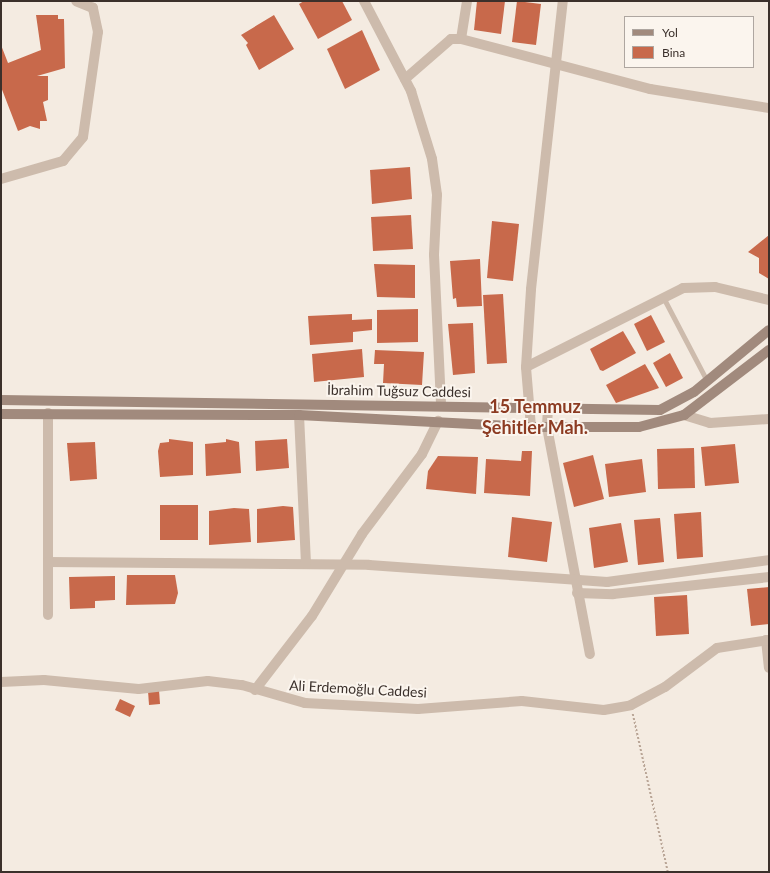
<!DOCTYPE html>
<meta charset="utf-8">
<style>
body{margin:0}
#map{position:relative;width:770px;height:873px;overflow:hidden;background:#f4ebe1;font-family:Lato,sans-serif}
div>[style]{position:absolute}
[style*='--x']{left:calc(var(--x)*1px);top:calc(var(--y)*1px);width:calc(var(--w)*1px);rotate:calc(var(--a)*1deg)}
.building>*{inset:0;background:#c8694b}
.path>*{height:1.5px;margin-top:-0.75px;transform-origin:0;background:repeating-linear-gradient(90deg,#b9a596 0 2px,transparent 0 4px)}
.lane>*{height:5px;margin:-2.5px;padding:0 2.5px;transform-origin:2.5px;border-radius:2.5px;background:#cdbbac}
.street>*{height:10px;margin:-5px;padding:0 5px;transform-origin:5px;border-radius:5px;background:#cdbbac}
.secondary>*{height:10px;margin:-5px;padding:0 5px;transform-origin:5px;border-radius:5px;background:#a18a7d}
span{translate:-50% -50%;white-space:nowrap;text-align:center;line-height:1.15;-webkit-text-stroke:4px #fbf5ee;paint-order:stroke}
.street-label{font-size:14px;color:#3b302b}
.district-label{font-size:18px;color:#8c3b22;font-weight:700}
.frame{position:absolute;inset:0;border:2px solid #3b302b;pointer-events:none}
.legend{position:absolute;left:624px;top:16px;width:130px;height:52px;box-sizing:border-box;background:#fbf5ee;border:1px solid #aea6a0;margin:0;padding:5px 7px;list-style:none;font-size:12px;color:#3b302b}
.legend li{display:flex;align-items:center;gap:8px;height:20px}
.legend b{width:20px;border:1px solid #aea6a0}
</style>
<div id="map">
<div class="building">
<i style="clip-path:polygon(304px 1px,342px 1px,352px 20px,318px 39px,299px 4px)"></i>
<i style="clip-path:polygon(477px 1px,505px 1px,501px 34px,474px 30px)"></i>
<i style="clip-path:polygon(517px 1px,541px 4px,536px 45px,512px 42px)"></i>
<i style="clip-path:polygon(36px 15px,58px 15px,58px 19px,64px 19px,65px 68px,37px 76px,48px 76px,48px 100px,43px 102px,47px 121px,40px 121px,40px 129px,30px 126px,18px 131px,1px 87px,1px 45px,8px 63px,41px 50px)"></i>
<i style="clip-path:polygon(274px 15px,294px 49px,259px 70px,246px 45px,248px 43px,241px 35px)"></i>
<i style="clip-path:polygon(362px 30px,380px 70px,345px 89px,327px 49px)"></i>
<i style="clip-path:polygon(410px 167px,412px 199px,372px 204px,370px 170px)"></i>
<i style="clip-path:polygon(411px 215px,413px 249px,373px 251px,371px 217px)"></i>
<i style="clip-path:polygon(492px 221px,519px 224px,513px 281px,487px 278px)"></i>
<i style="clip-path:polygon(769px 235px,769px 279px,759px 273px,759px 258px,748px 252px)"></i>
<i style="clip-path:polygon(480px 259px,482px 306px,457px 307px,456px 298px,453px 299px,450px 261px)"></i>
<i style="clip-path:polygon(374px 264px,415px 265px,415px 298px,377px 297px)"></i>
<i style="clip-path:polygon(503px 294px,507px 363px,487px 364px,483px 295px)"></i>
<i style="clip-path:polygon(418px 309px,418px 342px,377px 343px,377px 310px)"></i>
<i style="clip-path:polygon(352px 314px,352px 320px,372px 319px,372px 330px,353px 332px,353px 342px,310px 345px,308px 316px)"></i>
<i style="clip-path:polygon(651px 315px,665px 342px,647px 351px,634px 324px)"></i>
<i style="clip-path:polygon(473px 323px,475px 373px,453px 375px,448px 324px)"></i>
<i style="clip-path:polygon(623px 331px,636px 353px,603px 371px,600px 370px,590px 349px)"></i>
<i style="clip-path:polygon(362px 349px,364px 377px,314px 382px,312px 354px)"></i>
<i style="clip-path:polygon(375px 350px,424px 352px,422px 385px,383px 383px,384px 364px,374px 364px)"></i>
<i style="clip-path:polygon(670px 353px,683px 378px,666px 387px,653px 363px)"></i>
<i style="clip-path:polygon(645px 364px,659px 388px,616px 403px,606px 385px)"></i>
<i style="clip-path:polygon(169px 439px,193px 442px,193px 475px,160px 477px,158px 451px,160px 443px,169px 442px)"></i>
<i style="clip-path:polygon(226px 439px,239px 442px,241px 473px,206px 476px,205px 444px,226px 442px)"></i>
<i style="clip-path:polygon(287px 439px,289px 468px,256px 471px,255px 441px)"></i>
<i style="clip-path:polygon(95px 442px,97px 479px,70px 481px,67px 443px)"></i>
<i style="clip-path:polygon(735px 444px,739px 483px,705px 486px,701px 447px)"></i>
<i style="clip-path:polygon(694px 448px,695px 488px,658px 489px,657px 449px)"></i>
<i style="clip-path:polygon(522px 451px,532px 451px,530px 496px,484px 493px,486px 459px,521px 461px)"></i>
<i style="clip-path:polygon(593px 455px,604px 499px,574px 507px,563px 463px)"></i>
<i style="clip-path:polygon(438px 456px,478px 457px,476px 494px,426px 489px,428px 471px)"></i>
<i style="clip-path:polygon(642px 459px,646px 492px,609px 497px,605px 464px)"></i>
<i style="clip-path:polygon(160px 505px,198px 505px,198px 540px,160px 540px)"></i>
<i style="clip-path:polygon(283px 506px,293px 507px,295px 540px,257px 543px,257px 509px)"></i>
<i style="clip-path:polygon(234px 508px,249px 509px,251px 542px,209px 545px,209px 511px)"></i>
<i style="clip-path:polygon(701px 512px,703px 557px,677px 559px,674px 514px)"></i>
<i style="clip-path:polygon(512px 517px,552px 522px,547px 562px,508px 557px)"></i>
<i style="clip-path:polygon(660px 518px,664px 562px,638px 565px,634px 520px)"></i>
<i style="clip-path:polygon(621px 523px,628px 562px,594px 568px,589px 528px)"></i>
<i style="clip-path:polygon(127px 575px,175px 575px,178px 593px,175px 604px,126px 605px)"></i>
<i style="clip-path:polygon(115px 576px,115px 600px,95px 601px,95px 608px,70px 609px,69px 577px)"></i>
<i style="clip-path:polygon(769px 587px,769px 624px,751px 626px,747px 589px)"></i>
<i style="clip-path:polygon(687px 595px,689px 634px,656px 636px,654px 597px)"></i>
<i style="clip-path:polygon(159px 690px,160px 704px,149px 705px,148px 691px)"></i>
<i style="clip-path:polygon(120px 699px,135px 706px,130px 717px,115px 710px)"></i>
</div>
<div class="path">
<i style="--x:633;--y:714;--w:162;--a:77.5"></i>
</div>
<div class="lane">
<i style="--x:664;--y:299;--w:93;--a:62.3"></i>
</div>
<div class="street">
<i style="--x:364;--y:1;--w:102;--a:62.4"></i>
<i style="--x:411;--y:91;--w:71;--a:72.8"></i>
<i style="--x:432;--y:159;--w:36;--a:82"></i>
<i style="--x:437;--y:195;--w:60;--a:92.9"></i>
<i style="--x:434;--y:255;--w:151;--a:87.3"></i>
<i style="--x:461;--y:39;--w:38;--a:-81"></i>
<i style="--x:405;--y:79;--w:61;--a:-41"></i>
<i style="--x:451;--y:39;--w:10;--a:0"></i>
<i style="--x:461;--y:39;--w:196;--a:14.8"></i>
<i style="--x:650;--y:89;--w:121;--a:9.1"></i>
<i style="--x:1;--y:179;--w:65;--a:-16.2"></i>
<i style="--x:63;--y:161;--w:31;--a:-50"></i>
<i style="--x:83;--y:137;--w:106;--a:-81.9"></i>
<i style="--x:98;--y:32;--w:25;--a:-102"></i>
<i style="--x:93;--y:8;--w:18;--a:-158"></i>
<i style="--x:526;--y:367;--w:176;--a:-26.7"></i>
<i style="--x:683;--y:288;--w:32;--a:-2"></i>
<i style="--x:715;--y:287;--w:56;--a:13.5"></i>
<i style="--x:548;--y:407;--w:20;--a:93"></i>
<i style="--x:547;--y:427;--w:231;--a:79.3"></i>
<i style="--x:48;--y:413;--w:149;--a:90"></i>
<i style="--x:48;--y:562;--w:321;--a:0.5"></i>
<i style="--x:369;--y:565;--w:239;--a:4.1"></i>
<i style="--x:607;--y:582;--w:163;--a:-7.7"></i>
<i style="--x:299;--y:415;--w:149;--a:87.3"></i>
<i style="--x:684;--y:415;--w:27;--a:17"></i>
<i style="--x:710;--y:423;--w:59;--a:-3.9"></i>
<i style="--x:531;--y:427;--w:60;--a:-94.8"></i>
<i style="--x:526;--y:367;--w:78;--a:-86.3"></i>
<i style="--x:531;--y:289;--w:290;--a:-83.7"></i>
<i style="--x:48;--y:562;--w:53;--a:90"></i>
<i style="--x:577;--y:593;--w:36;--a:2"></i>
<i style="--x:613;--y:594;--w:157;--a:-6.2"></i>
<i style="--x:766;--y:640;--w:28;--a:84"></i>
<i style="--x:1;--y:682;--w:43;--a:-2.7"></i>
<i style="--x:44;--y:680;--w:95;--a:5.4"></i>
<i style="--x:139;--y:689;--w:69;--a:-6.6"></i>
<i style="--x:208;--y:681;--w:34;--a:7"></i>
<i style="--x:242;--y:685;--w:66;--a:15.9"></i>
<i style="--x:305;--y:703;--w:113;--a:3"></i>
<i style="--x:418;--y:709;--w:104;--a:-4.4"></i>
<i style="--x:522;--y:701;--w:82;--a:6.3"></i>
<i style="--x:604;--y:710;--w:27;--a:-10"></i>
<i style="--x:631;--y:705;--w:38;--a:-28"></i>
<i style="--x:665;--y:687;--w:65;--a:-36.9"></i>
<i style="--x:717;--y:648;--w:53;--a:-8.7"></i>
<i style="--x:255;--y:690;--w:93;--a:-52.4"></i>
<i style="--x:312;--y:616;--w:96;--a:-58.6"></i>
<i style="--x:362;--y:534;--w:100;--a:-53.1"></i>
<i style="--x:422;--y:454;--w:37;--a:-64"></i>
</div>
<div class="secondary">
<i style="--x:1;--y:400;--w:659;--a:0.87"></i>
<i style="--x:660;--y:410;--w:38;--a:-28"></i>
<i style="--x:694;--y:392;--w:97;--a:-39.6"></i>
<i style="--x:1;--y:414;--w:298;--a:0.2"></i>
<i style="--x:299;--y:415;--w:232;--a:3"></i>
<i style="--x:531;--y:427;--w:108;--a:0"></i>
<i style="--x:639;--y:427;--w:47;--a:-14.9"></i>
<i style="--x:684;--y:415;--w:107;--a:-37.4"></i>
</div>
<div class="street-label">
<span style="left:399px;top:391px;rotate:1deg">İbrahim Tuğsuz Caddesi</span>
<span style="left:358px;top:689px;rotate:3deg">Ali Erdemoğlu Caddesi</span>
</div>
<div class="district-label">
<span style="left:535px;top:417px">15 Temmuz<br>Şehitler Mah.</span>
</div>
<div class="frame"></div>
<ul class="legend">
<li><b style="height:5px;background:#a18a7d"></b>Yol</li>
<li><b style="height:11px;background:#c8694b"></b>Bina</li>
</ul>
</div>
